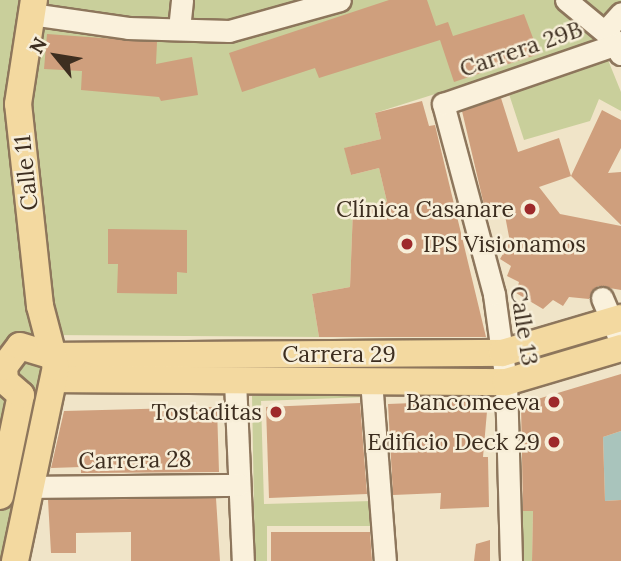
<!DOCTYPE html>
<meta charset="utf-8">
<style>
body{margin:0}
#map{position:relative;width:621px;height:561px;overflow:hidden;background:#f0e4c8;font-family:Lora,serif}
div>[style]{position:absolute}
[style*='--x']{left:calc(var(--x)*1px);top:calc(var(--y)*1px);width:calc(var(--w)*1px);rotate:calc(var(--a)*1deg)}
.green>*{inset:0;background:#c9cf9b}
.water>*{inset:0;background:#a9c4bc}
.building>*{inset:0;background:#cf9f7d}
.roads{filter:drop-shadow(2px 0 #8d765c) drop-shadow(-2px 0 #8d765c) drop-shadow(0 2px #8d765c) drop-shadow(0 -2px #8d765c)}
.minor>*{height:21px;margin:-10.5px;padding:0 10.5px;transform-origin:10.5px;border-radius:10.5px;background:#faf1dc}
.major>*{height:26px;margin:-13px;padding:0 13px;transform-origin:13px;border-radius:13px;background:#f3d9a0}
.dots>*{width:19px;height:19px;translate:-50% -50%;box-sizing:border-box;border:4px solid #f7eed8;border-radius:50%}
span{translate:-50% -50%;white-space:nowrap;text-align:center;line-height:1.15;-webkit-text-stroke:5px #f7eed8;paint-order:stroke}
.street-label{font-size:23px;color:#3d2e20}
.poi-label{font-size:23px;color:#3d2e20}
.right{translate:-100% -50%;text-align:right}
.left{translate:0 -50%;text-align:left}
.north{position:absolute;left:21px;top:21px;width:70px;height:70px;-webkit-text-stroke:5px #f7eed8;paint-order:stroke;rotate:300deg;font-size:19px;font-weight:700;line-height:28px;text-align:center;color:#3d2e20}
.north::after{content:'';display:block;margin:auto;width:24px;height:32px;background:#3d2e20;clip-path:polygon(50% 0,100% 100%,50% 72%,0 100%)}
</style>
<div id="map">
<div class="green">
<i style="clip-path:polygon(0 0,621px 0,621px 42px,612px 38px,375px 113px,381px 139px,345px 148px,351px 175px,379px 168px,387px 202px,353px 209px,350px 287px,312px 294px,319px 337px,50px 335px,6px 561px,0 561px)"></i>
<i style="clip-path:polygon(606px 55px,621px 92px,621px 111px,599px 99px,590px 121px,524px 140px,507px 88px)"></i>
<i style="clip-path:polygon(365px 390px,366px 397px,261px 401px,264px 504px,372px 501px,376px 526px,267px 526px,267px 561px,255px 561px,252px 396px)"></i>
<i style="clip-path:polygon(521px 511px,533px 511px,532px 561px,521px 561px)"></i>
</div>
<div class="water">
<i style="clip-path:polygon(621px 431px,621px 500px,605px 501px,603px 437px)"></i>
</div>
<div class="building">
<i style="clip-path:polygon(389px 0,427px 0,436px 26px,448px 22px,453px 36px,524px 14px,539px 54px,454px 82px,440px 40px,319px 78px,315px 68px,242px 92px,229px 53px)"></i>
<i style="clip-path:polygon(47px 34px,157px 42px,156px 64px,192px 57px,198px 95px,161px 101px,159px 97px,81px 90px,82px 71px,44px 69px)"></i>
<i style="clip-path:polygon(501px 98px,518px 152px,559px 138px,571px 176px,539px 187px,560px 214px,621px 226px,621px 290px,598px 286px,589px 299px,569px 297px,563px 306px,553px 300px,543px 309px,516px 293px,519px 282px,507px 276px,511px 266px,500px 259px,510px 242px,503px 205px,484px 205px,462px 111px)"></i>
<i style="clip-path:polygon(422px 101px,429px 126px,435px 125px,486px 337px,319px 337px,312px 294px,350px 287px,353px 209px,387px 202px,379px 168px,351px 175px,344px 148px,381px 139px,375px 113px)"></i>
<i style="clip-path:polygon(602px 110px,621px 120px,621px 148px,608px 173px,621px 172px,621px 225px,571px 176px)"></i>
<i style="clip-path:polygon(108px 229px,187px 230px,187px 273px,177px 272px,177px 294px,117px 293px,118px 264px,108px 264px)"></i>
<i style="clip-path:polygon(621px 374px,621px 431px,603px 437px,605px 501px,621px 500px,621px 561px,532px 561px,533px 511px,523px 511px,521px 404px)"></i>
<i style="clip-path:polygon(488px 400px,483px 457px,488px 457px,489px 507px,440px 509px,441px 493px,393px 495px,388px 404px)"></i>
<i style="clip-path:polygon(360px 403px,367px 494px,269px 498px,266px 407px)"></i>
<i style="clip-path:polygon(217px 407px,219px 472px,81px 473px,81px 467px,51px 468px,64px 411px)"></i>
<i style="clip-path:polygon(216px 498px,220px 561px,131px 561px,131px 532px,76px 533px,76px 553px,51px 553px,48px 500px)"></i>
<i style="clip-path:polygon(271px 532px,370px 532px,372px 561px,271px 561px)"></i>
<i style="clip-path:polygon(490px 540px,490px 561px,474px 561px,476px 544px)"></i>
</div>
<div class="roads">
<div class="minor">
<i style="--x:566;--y:0;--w:60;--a:39.6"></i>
<i style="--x:612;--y:38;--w:18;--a:63"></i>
<i style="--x:31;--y:14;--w:98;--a:8.2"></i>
<i style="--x:128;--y:28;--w:101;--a:1.7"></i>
<i style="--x:229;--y:31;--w:115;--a:-15.6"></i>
<i style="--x:179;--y:29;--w:29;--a:-84"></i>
<i style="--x:605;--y:31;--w:24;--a:-48"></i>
<i style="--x:602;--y:298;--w:39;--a:67"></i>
<i style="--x:371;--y:380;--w:182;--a:85.6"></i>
<i style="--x:235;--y:381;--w:180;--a:87.5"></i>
<i style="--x:32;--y:487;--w:207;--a:-0.6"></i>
<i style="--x:511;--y:561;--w:179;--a:-91.6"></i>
<i style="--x:506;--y:382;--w:89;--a:-97.8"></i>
<i style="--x:494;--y:294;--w:197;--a:-105"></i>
<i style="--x:443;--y:104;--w:184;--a:-19"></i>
</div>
<div class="major">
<i style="--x:53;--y:356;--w:449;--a:-0.4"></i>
<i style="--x:502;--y:353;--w:124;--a:-16.4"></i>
<i style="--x:55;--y:379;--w:451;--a:0.4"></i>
<i style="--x:506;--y:382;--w:120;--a:-16.5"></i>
<i style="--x:0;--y:496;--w:103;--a:-78.3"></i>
<i style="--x:21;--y:395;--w:21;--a:-139"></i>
<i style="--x:5;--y:381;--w:14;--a:-94"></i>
<i style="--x:4;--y:367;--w:26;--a:-53"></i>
<i style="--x:20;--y:346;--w:34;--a:17"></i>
<i style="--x:15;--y:561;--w:198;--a:-78.1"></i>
<i style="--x:56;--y:367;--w:63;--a:-104.7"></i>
<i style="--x:40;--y:306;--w:203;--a:-96.2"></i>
<i style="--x:18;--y:104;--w:105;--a:-81.3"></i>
</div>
</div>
<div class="dots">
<i style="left:530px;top:209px;background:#9e2a2b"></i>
<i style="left:407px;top:244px;background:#9e2a2b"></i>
<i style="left:554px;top:402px;background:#9e2a2b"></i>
<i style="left:276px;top:412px;background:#9e2a2b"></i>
<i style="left:554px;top:442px;background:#9e2a2b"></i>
</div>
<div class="street-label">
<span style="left:521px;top:49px;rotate:-19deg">Carrera 29B</span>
<span style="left:26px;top:173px;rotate:-96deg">Calle 11</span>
<span style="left:524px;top:326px;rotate:81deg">Calle 13</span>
<span style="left:339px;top:354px">Carrera 29</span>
<span style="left:135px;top:460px;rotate:-1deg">Carrera 28</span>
</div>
<div class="poi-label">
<span class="right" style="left:514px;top:209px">Clínica Casanare</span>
<span class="left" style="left:423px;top:244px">IPS Visionamos</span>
<span class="right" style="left:540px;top:402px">Bancomeeva</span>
<span class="right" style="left:262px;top:412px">Tostaditas</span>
<span class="right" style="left:540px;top:442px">Edificio Deck 29</span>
</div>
<div class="north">N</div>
</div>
